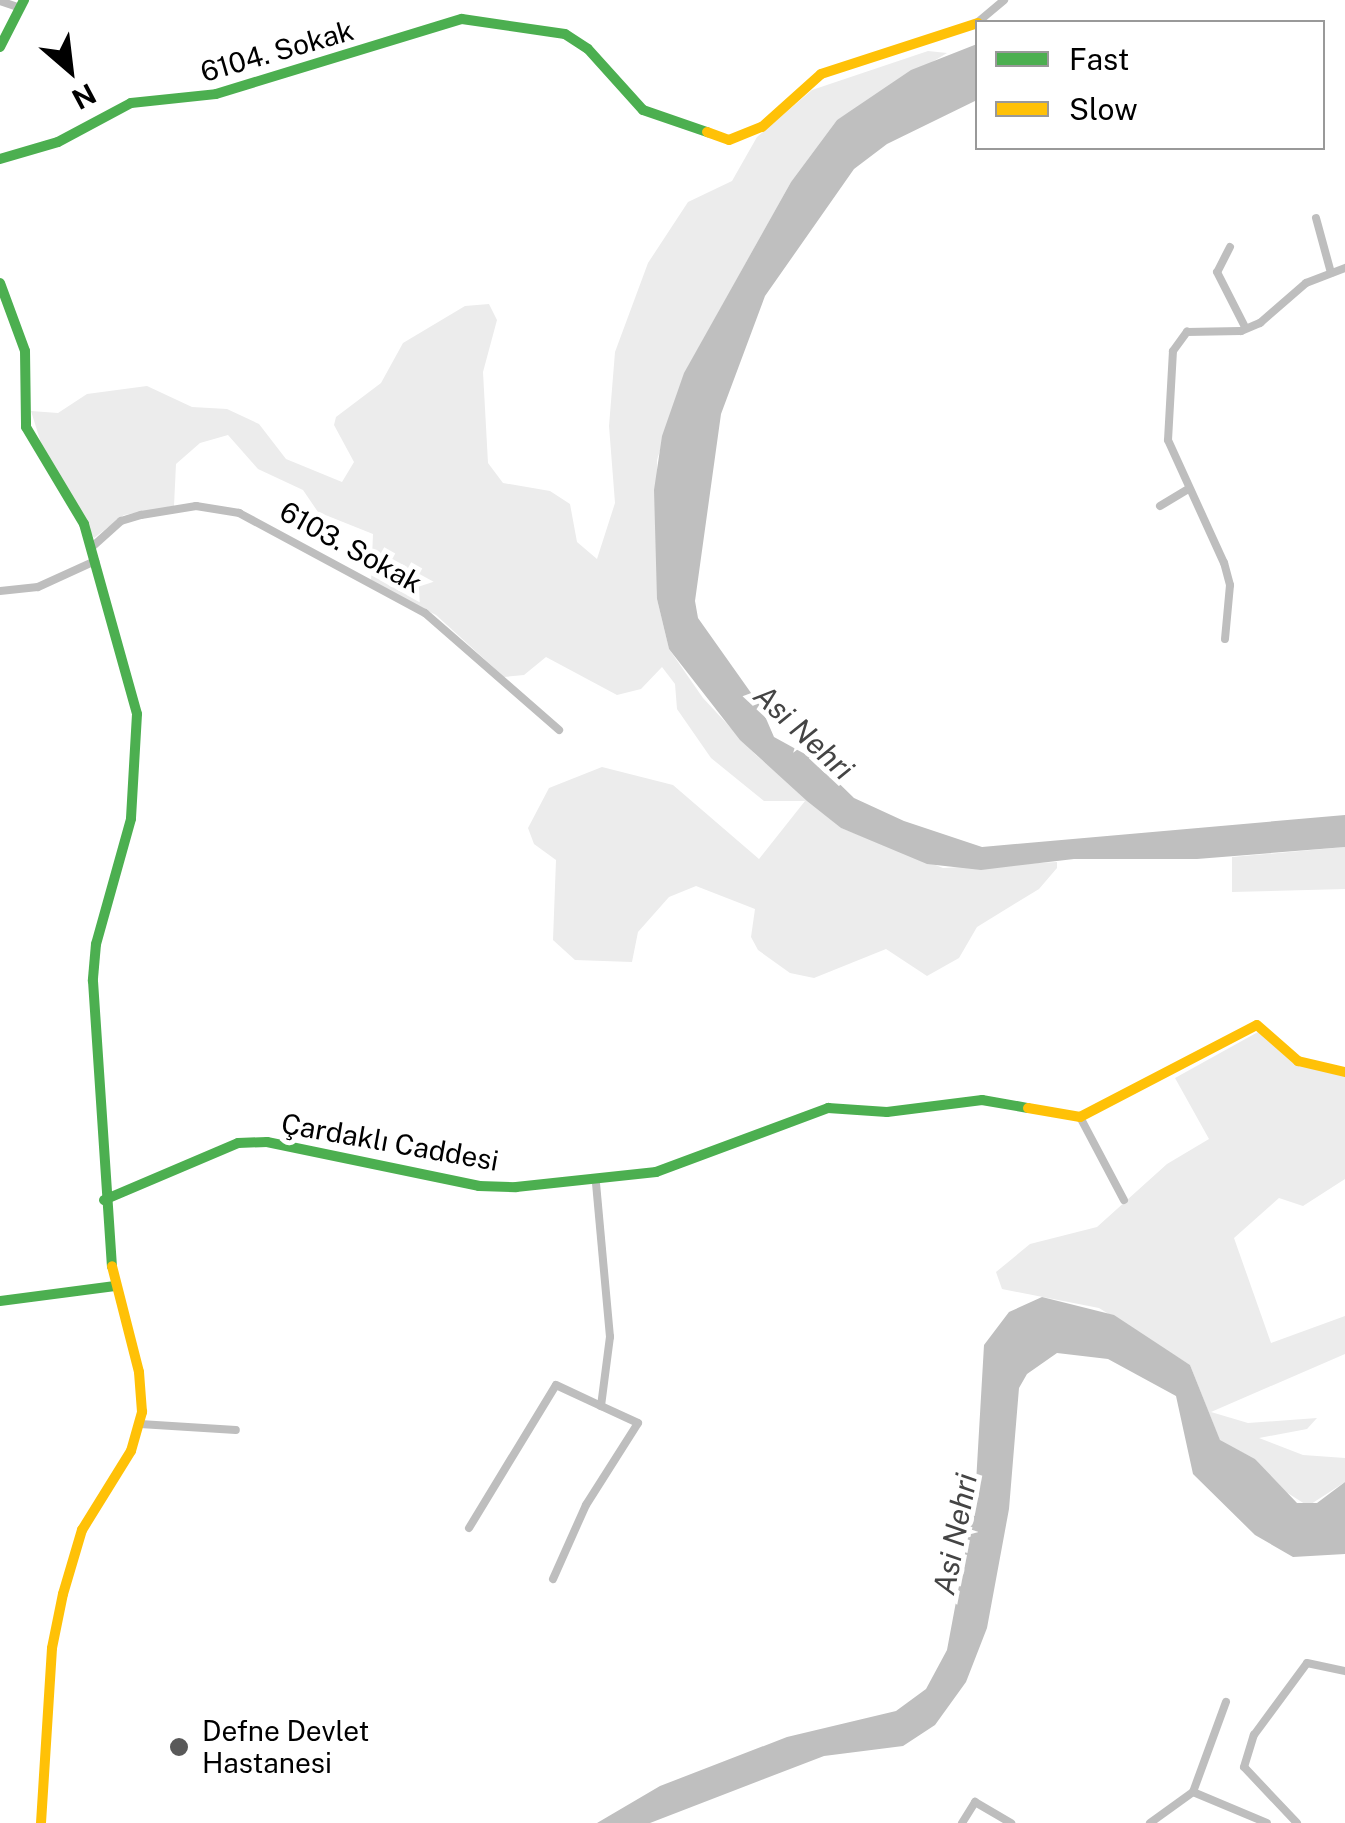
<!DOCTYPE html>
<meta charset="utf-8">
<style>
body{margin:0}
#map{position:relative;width:1345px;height:1823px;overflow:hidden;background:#fff;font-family:"Public Sans",sans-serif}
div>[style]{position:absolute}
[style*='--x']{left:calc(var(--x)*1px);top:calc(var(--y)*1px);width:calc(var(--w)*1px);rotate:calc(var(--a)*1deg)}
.green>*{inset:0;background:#ececec}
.water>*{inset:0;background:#bfbfbf}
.street>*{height:8px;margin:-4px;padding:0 4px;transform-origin:4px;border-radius:4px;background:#bebebe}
.fast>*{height:10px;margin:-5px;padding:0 5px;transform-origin:5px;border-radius:5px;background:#4caf50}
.slow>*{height:10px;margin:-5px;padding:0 5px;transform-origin:5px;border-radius:5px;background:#ffc107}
.dots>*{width:28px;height:28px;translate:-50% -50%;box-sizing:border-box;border:5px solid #fff;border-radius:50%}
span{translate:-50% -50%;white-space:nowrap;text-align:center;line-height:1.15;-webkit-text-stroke:10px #fff;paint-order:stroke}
.street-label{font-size:28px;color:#000}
.poi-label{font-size:28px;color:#000}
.left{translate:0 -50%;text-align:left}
.water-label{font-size:30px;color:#444;font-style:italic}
.legend{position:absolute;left:975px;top:20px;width:350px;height:130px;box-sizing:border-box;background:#fff;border:2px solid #999;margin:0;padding:12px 18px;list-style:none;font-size:30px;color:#000}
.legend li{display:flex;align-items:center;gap:20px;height:50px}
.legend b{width:50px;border:2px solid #999}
.north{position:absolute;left:20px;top:20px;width:100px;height:100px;-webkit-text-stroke:8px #fff;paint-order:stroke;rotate:152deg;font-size:28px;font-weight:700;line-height:40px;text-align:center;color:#000}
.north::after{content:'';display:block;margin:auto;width:35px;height:45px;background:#000;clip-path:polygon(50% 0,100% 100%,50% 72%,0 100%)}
</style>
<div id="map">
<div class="green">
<i style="clip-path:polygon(928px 51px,947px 53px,837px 120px,791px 182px,684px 374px,657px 460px,657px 599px,669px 649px,703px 698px,756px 755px,841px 828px,943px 868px,1057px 862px,1057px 868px,1039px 889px,977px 927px,959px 958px,927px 976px,886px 949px,814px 978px,790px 973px,758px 950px,751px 937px,755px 909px,696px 886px,669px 897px,638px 932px,632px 962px,575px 960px,553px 940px,556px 860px,534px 844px,528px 828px,549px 788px,602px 767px,673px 785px,759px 859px,805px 801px,764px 801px,711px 758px,677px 709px,675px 684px,662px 667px,641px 689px,617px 695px,546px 657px,524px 675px,504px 677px,436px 615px,371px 582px,373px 534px,318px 512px,303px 490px,258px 469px,228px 435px,200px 443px,176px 464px,174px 506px,124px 515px,94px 538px,45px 456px,31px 411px,58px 413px,87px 394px,147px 386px,192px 407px,227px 409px,259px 424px,286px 459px,342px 482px,354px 462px,334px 425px,336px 417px,381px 383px,403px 343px,465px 306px,489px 304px,497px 320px,483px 372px,488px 463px,503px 483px,550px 491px,570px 504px,577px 542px,597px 559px,615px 503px,609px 426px,615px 352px,648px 263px,688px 202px,732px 181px,757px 137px,812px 90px)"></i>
<i style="clip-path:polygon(1345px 847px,1345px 889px,1232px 892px,1232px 857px)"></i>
<i style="clip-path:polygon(1258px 1032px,1294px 1064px,1345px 1074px,1345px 1179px,1303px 1206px,1279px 1198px,1234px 1238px,1271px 1343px,1345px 1316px,1345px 1354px,1211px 1412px,1248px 1423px,1317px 1418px,1307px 1429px,1259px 1438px,1303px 1455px,1345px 1458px,1345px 1482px,1308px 1506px,1272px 1483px,1255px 1459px,1220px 1441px,1190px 1365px,1099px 1308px,1002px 1289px,996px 1272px,1030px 1244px,1097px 1227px,1167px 1164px,1209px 1139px,1175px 1078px)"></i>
</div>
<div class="water">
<i style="clip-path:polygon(977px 44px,977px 100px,887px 144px,854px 169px,765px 296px,721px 414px,695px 601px,698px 618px,761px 707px,774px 737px,814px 759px,854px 798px,904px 821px,982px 847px,1345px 815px,1345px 847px,1197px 859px,1074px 859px,981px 870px,927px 864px,841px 828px,807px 801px,740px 740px,669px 649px,657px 599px,654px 490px,662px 436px,684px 373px,791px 182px,837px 120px,911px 70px)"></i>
<i style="clip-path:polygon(1042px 1297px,1114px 1315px,1190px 1365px,1220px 1440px,1255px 1459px,1297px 1503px,1317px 1503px,1345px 1482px,1345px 1554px,1293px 1557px,1255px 1535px,1193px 1474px,1176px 1396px,1108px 1359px,1057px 1353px,1027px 1374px,1019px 1388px,1009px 1509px,987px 1628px,966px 1682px,935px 1725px,903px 1746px,824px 1756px,650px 1823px,597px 1823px,660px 1786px,787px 1737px,896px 1711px,926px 1689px,947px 1650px,975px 1500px,984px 1345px,1009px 1312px)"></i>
</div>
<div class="street">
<i style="--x:0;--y:1;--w:21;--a:19"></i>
<i style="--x:978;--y:22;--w:34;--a:-40"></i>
<i style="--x:1316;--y:218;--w:57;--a:74.7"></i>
<i style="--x:1230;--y:247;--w:28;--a:117"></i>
<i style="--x:1217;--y:272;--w:62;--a:63"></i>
<i style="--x:1160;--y:506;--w:31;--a:-31"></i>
<i style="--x:92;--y:547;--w:39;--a:-42"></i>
<i style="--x:121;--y:521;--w:21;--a:-17"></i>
<i style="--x:141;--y:515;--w:56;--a:-9.3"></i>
<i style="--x:196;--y:506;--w:44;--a:9.2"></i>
<i style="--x:239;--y:513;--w:211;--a:28.3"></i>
<i style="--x:425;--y:613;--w:178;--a:41.1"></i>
<i style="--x:0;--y:591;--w:38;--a:-6"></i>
<i style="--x:38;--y:587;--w:63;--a:-24.5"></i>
<i style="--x:1225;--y:639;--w:54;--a:-84.7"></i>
<i style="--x:1230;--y:585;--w:23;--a:-105"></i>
<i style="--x:1224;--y:563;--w:135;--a:-114.5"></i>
<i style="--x:1168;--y:440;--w:89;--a:-86.8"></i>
<i style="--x:1173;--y:351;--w:24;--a:-54"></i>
<i style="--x:1187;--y:332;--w:54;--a:-1.1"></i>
<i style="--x:1241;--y:331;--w:21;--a:-23"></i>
<i style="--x:1260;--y:323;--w:61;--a:-41"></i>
<i style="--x:1306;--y:283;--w:42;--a:-21"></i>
<i style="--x:1080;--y:1117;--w:94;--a:62.1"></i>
<i style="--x:140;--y:1424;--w:96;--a:3.6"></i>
<i style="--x:469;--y:1528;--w:167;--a:-58.7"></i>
<i style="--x:556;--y:1385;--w:50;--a:25"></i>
<i style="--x:553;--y:1579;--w:81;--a:-66"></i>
<i style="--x:586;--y:1505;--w:97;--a:-57.6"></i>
<i style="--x:638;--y:1423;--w:41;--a:-155.3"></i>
<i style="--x:601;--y:1406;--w:70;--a:-82.6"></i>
<i style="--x:610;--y:1337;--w:155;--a:-95.2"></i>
<i style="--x:1193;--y:1792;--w:96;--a:-69.9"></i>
<i style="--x:962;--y:1823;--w:25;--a:-58"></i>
<i style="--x:975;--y:1802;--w:42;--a:30.3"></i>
<i style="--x:1150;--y:1823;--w:53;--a:-35.8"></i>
<i style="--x:1193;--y:1792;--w:80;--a:22.7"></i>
<i style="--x:1297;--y:1823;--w:77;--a:-133.4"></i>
<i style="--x:1244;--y:1767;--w:34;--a:-73"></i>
<i style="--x:1254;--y:1735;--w:89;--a:-53.6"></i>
<i style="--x:1307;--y:1663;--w:39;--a:12"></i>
</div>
<div class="fast">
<i style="--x:0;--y:47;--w:53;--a:-62.9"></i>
<i style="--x:0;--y:159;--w:60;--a:-16.3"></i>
<i style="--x:58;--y:142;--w:83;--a:-28.1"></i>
<i style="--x:131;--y:103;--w:85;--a:-6"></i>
<i style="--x:216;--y:94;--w:257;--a:-17"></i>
<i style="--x:462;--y:19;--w:104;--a:8.3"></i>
<i style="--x:565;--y:34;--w:27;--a:33"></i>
<i style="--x:588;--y:49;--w:82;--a:48"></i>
<i style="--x:643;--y:110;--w:68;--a:19"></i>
<i style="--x:0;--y:283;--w:72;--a:69.8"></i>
<i style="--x:25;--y:351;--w:76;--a:89.2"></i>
<i style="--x:26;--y:427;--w:113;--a:59.1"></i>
<i style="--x:84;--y:524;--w:197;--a:74.4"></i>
<i style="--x:137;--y:714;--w:105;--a:93.3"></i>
<i style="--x:131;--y:819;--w:130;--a:105.6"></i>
<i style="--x:96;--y:944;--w:37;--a:95"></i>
<i style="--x:93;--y:981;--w:286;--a:86.2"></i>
<i style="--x:104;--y:1200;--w:146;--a:-23"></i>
<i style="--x:238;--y:1143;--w:29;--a:-2"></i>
<i style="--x:267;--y:1142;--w:217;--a:11.7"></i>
<i style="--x:479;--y:1186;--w:37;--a:2"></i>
<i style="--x:516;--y:1187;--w:141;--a:-6.1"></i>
<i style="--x:656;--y:1172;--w:184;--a:-20.4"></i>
<i style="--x:828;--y:1108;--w:59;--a:3.9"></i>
<i style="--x:887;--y:1112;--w:96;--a:-7.2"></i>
<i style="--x:982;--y:1100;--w:47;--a:9.9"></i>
<i style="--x:0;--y:1301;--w:116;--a:-7.4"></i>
</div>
<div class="slow">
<i style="--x:707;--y:132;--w:23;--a:20"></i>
<i style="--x:729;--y:140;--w:35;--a:-22"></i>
<i style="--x:762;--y:127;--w:79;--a:-41.9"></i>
<i style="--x:821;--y:74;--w:165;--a:-18"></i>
<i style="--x:1028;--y:1108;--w:53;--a:9.8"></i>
<i style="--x:1080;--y:1117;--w:199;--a:-27.5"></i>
<i style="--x:1257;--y:1025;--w:55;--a:41.3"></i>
<i style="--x:1298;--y:1061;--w:48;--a:13.2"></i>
<i style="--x:41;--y:1823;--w:175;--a:-86.4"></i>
<i style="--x:52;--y:1648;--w:55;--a:-78.5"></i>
<i style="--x:63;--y:1594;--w:67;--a:-73.5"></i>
<i style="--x:82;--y:1530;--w:93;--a:-58.2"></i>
<i style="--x:131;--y:1451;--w:41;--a:-74.2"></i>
<i style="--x:142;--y:1412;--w:40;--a:-94.3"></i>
<i style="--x:139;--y:1372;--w:109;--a:-104.3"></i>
</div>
<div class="dots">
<i style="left:179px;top:1747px;background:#595959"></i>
</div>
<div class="street-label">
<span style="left:277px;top:51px;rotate:-16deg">6104. Sokak</span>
<span style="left:351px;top:547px;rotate:29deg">6103. Sokak</span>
<span style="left:390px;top:1142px;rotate:10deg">Çardaklı Caddesi</span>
</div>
<div class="poi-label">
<span class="left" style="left:202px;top:1747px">Defne Devlet<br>Hastanesi</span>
</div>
<div class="water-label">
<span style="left:804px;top:732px;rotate:43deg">Asi Nehri</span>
<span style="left:955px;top:1534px;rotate:-79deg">Asi Nehri</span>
</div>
<ul class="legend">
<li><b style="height:12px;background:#4caf50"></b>Fast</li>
<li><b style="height:12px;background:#ffc107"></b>Slow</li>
</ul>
<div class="north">N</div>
</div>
